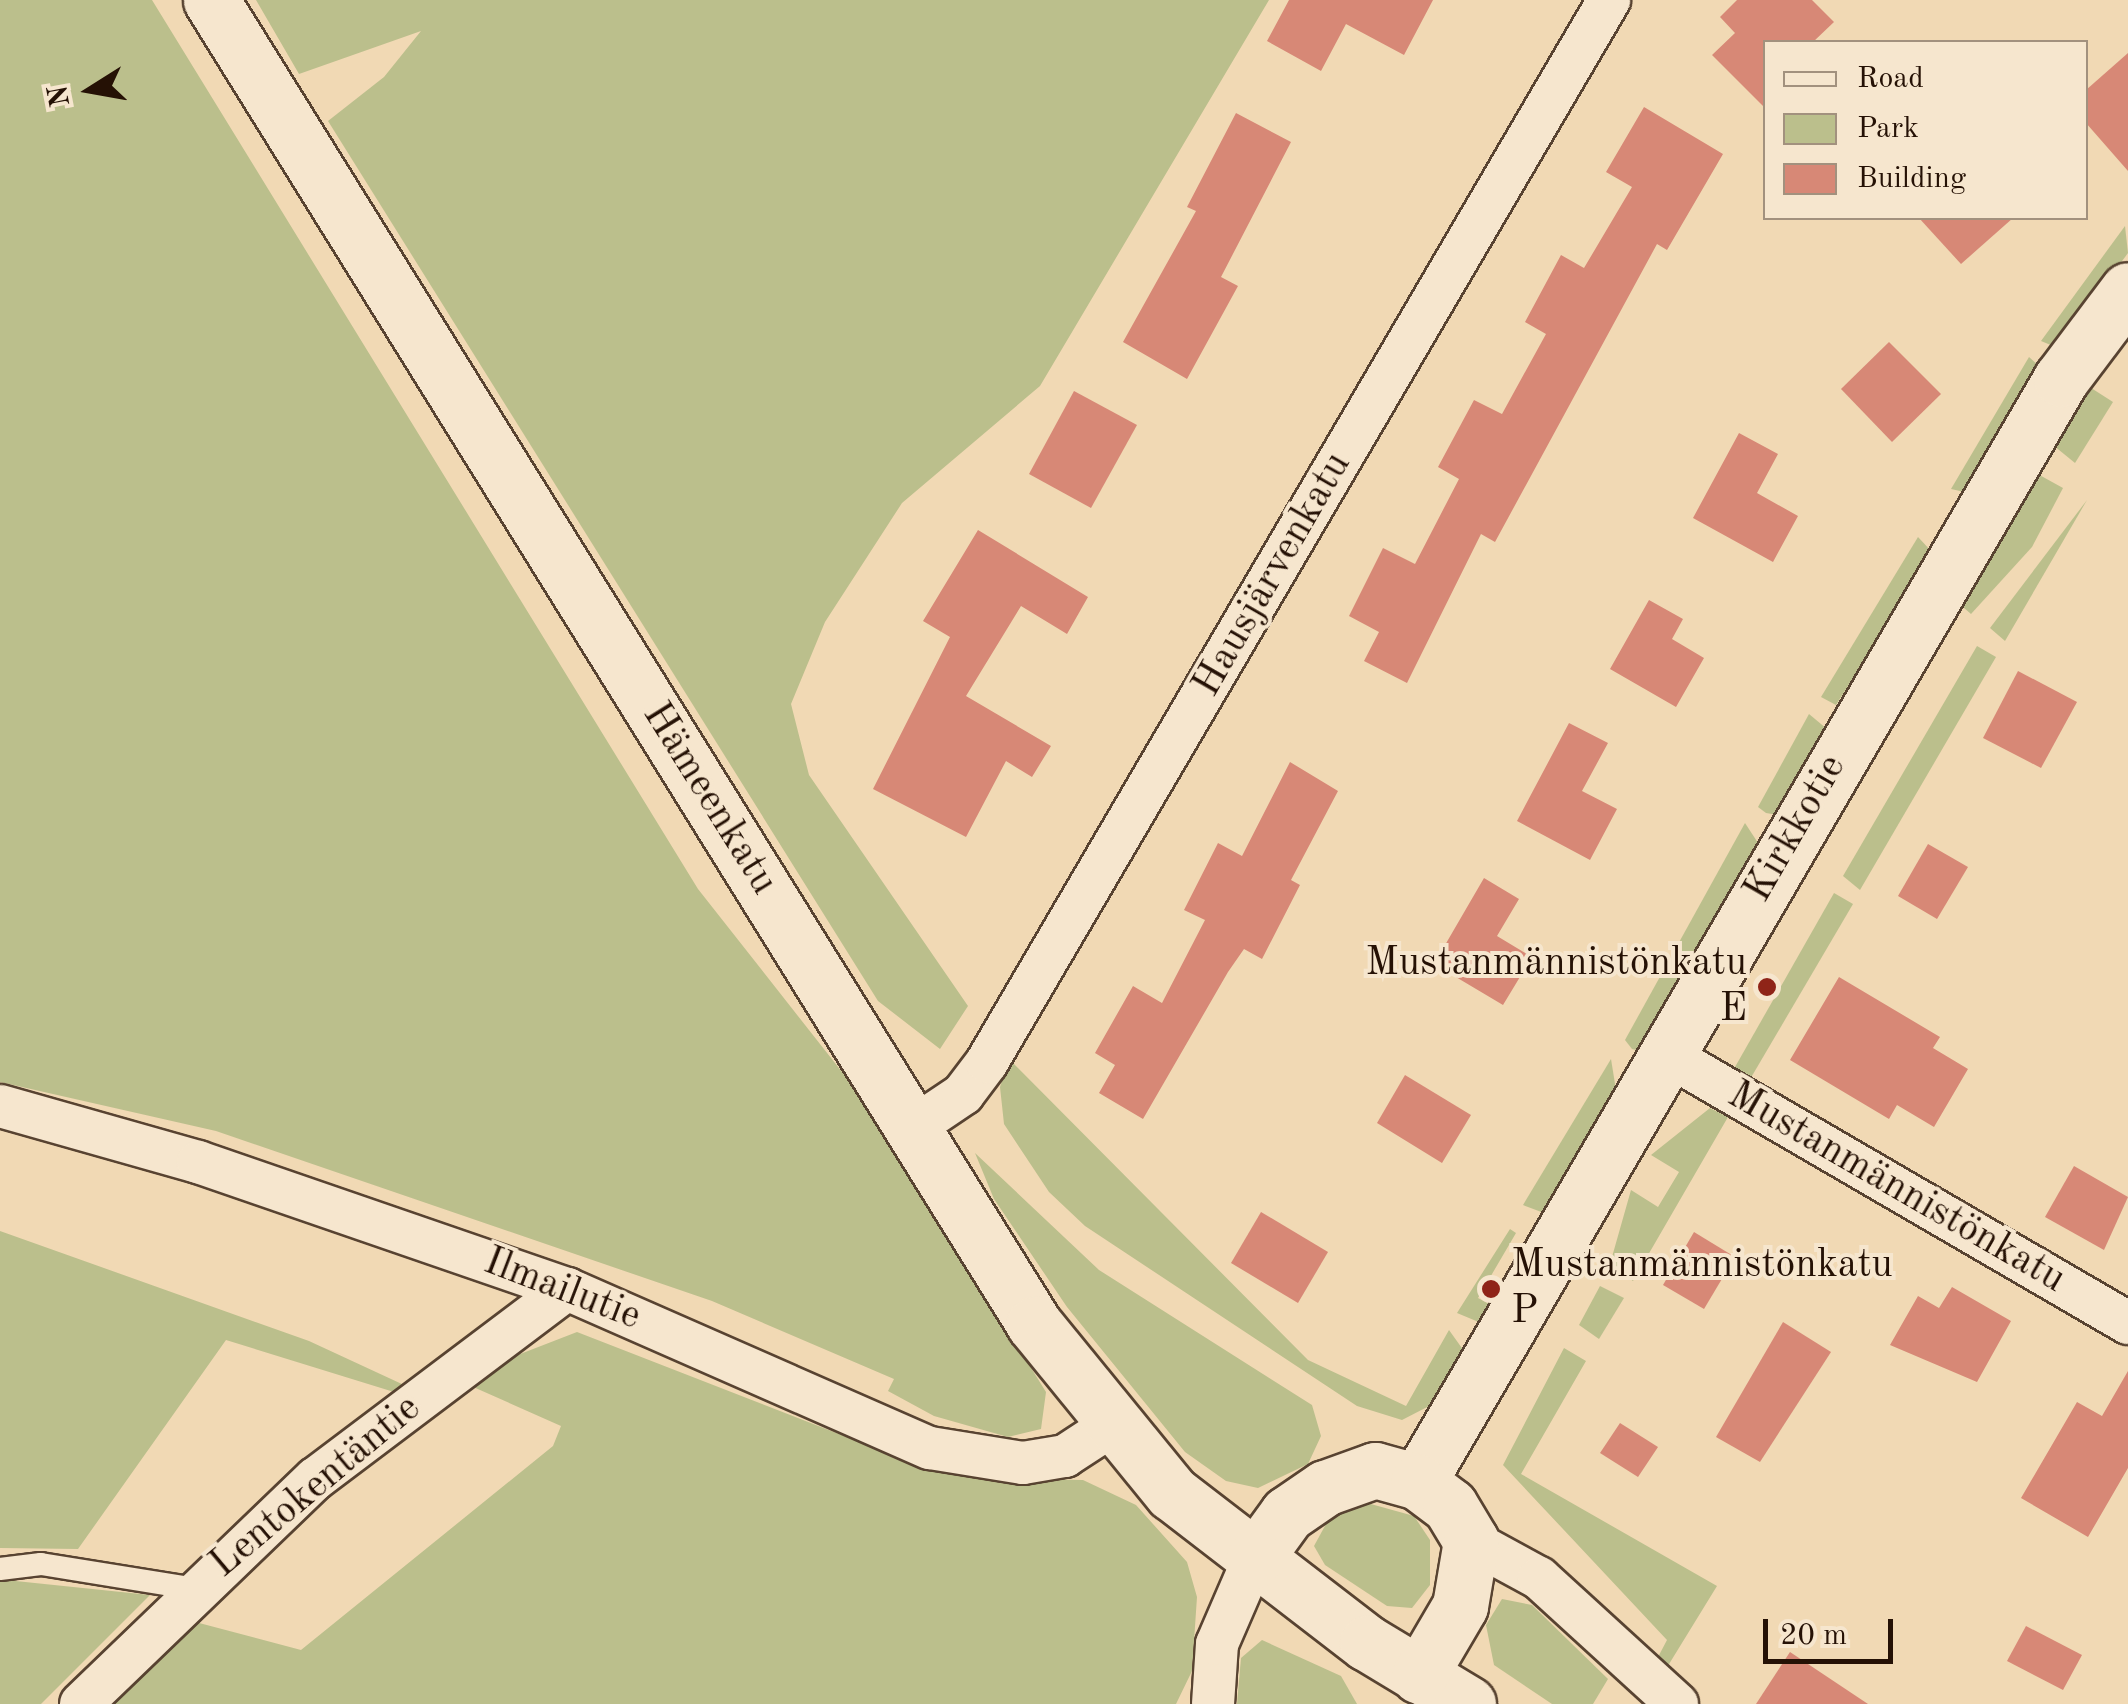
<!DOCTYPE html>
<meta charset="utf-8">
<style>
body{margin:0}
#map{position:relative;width:2128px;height:1704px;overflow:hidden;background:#f1d9b4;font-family:"Old Standard TT",serif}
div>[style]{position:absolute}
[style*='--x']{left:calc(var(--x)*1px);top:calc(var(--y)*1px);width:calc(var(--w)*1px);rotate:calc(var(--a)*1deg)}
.green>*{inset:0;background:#bbbf8c}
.building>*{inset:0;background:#d78876}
.roads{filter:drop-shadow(2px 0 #584331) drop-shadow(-2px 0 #584331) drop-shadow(0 2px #584331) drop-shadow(0 -2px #584331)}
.lane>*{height:22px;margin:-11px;padding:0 11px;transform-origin:11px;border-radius:11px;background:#f6e6ce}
.street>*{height:42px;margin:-21px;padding:0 21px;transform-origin:21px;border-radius:21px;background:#f6e6ce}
.secondary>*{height:55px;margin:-27.5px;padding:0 27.5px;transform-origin:27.5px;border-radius:27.5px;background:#f6e6ce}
.dots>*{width:28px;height:28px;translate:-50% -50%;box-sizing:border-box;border:5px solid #f6e6ce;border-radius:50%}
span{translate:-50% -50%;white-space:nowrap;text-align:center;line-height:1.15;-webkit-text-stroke:8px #f6e6ce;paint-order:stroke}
.street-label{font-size:40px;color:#251105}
.poi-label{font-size:40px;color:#251105}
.right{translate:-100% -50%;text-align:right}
.left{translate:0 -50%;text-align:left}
.legend{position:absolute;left:1763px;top:40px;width:325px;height:180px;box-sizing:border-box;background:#f6e6ce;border:2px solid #a2917e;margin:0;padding:12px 18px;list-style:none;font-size:30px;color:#251105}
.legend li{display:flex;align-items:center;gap:20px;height:50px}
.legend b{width:50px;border:2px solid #a2917e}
.north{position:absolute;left:40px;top:40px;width:100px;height:100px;-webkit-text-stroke:8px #f6e6ce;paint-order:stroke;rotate:259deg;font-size:28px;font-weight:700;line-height:40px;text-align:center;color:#251105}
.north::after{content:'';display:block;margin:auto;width:35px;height:45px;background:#251105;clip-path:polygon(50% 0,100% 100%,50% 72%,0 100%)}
.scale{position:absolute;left:1763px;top:1619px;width:130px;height:45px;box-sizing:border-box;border:5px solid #251105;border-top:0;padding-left:12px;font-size:30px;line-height:35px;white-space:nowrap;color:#251105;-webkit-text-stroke:8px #f6e6ce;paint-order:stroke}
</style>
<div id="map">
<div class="green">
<i style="clip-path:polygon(0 0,152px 0,698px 889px,868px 1105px,1046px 1392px,1041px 1429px,1008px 1437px,934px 1416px,888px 1391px,894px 1379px,712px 1301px,216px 1131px,0 1082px)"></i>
<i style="clip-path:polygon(256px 0,1269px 0,1040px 386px,902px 503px,825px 622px,791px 704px,809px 775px,968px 1006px,940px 1049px,878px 1001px,328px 121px,384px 77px,421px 31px,299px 74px)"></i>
<i style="clip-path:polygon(2125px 226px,2128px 253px,2058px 348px,2041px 341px)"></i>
<i style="clip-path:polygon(2029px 357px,2038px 365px,1969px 493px,1951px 489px)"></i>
<i style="clip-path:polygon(2088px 386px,2113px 402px,2075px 463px,2048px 441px)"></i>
<i style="clip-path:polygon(2034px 472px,2063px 488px,2032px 547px,1971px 614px,1956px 601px)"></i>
<i style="clip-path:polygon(2087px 500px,2005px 641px,1990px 628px)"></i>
<i style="clip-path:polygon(1918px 537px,1932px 552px,1836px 705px,1821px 697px)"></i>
<i style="clip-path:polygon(1977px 646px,1996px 657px,1860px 890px,1843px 876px)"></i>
<i style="clip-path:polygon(1809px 714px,1827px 729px,1778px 815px,1766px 813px,1758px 807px)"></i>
<i style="clip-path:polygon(1745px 823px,1760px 846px,1641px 1051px,1632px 1049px,1625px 1040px)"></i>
<i style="clip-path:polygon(1834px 893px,1853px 904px,1749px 1081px,1735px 1067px)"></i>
<i style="clip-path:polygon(1009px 1059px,1308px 1360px,1406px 1406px,1449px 1330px,1464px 1351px,1433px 1404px,1402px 1420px,1357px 1406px,1085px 1226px,1049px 1192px,1004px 1124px,1000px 1087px)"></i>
<i style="clip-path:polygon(1611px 1059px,1616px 1090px,1544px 1213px,1523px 1205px)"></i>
<i style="clip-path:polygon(1710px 1108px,1728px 1117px,1633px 1281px,1610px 1264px,1631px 1190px,1658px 1207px,1679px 1172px,1651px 1155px)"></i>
<i style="clip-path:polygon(975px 1153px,1099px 1270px,1312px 1405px,1321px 1436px,1308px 1464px,1258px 1488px,1226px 1481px,1185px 1452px,1067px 1307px,994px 1199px)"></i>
<i style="clip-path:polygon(1510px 1229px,1516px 1233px,1478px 1298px,1491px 1305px,1481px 1323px,1457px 1313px)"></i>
<i style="clip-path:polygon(0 1231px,309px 1341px,404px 1385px,394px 1392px,226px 1340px,78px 1549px,0 1548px)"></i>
<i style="clip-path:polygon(1600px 1286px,1624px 1298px,1599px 1339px,1579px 1325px)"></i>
<i style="clip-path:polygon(577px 1332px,921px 1466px,975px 1478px,1083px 1480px,1136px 1505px,1187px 1562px,1197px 1597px,1192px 1671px,1176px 1704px,102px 1704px,184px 1619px,301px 1650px,553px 1446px,561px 1426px,471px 1386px,502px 1361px)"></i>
<i style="clip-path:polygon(1564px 1348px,1586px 1361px,1521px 1474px,1717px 1586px,1666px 1669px,1657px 1659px,1667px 1640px,1503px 1465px)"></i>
<i style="clip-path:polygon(1360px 1501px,1414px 1516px,1430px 1540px,1430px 1585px,1412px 1608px,1387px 1606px,1325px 1565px,1314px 1546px,1332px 1513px)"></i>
<i style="clip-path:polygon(0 1582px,6px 1580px,150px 1595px,41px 1704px,0 1704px)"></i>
<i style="clip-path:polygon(1502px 1599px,1532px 1605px,1608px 1679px,1593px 1704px,1552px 1704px,1494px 1665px,1486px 1625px)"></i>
<i style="clip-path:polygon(1262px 1640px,1341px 1676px,1357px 1704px,1237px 1704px,1241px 1658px)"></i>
</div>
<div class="building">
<i style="clip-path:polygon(1289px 0,1433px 0,1404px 55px,1346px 24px,1321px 71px,1267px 41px)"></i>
<i style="clip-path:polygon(1737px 0,1812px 0,1834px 22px,1813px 42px,1766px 42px,1766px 109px,1712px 55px,1735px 33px,1720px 17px)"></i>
<i style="clip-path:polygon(2128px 53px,2128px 171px,2086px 123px,2086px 90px)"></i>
<i style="clip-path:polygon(1644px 107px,1723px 154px,1667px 250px,1657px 244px,1495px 542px,1481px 534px,1407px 683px,1364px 661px,1379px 632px,1349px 616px,1383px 548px,1415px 564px,1459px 479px,1438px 467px,1474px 400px,1502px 414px,1546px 334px,1525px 322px,1561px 255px,1584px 268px,1632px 187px,1606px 172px)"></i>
<i style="clip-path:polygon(1236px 113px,1291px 142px,1221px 277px,1238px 286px,1187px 379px,1123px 342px,1196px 211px,1187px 207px)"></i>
<i style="clip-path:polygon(1919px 218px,2013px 218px,1961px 264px)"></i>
<i style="clip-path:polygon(1889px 342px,1941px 394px,1892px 442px,1841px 389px)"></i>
<i style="clip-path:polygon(1074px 391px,1137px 425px,1091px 508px,1029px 474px)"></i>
<i style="clip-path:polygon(1739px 433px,1778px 454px,1757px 493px,1798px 516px,1773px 562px,1693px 518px)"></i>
<i style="clip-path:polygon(978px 530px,1088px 597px,1067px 634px,1021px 606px,966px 696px,1051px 746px,1032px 777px,1006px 761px,966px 837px,873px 789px,950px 637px,923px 621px)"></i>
<i style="clip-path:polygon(1649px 600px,1683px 619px,1672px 639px,1704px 658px,1676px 707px,1610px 669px)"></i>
<i style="clip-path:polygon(2018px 671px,2077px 702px,2041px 768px,1983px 738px)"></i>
<i style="clip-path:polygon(1569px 723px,1608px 743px,1582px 791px,1617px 809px,1590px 860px,1517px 821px)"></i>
<i style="clip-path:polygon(1290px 762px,1338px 791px,1291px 880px,1300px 885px,1262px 959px,1244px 949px,1228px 972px,1143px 1119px,1099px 1093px,1115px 1065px,1095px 1053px,1133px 986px,1162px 1003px,1205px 920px,1184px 910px,1218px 843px,1242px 856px)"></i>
<i style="clip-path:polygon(1928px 844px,1968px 867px,1937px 919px,1898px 896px)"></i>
<i style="clip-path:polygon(1484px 878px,1519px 899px,1497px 936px,1532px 957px,1503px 1005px,1434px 964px)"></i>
<i style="clip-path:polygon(1839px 977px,1940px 1037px,1933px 1048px,1968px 1069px,1934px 1127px,1897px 1105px,1889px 1119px,1790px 1060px)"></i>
<i style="clip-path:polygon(1405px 1075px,1471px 1115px,1442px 1163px,1377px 1123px)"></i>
<i style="clip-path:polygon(2074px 1166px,2128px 1197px,2104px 1250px,2045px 1217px)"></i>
<i style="clip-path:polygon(1261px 1212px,1328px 1252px,1298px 1303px,1231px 1263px)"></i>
<i style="clip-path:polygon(1694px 1232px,1735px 1257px,1704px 1309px,1663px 1285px)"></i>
<i style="clip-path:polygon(1952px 1287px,2011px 1321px,1977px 1382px,1890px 1345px,1918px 1296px,1939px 1308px)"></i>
<i style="clip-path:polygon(1783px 1322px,1831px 1352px,1760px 1462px,1716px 1437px)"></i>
<i style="clip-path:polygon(2128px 1371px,2128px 1468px,2088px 1537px,2021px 1498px,2077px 1402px,2102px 1416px)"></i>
<i style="clip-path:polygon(1620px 1423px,1658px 1447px,1638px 1477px,1600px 1453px)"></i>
<i style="clip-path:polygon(2026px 1626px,2082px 1655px,2063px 1690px,2007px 1661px)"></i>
<i style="clip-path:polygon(1790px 1652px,1868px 1704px,1756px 1704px)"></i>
</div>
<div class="roads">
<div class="lane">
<i style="--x:0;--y:1569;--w:41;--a:-7"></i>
<i style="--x:41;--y:1564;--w:156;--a:9.2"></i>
</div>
<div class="street">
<i style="--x:1664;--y:1053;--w:537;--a:30.19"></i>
<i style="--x:0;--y:1106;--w:206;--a:15.8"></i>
<i style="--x:198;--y:1162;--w:390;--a:19"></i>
<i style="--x:567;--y:1289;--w:396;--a:23.7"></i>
<i style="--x:930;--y:1448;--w:94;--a:9.2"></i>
<i style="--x:1023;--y:1463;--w:43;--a:-9.5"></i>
<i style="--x:1065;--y:1456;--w:55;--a:-33.1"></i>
<i style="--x:911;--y:1129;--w:63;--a:-33.9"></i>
<i style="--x:963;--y:1094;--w:40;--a:-53"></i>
<i style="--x:987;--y:1062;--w:1231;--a:-59.64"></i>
<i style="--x:1471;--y:1541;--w:77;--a:28.6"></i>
<i style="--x:1539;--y:1578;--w:187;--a:42.4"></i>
<i style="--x:81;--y:1704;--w:325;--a:-43.9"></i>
<i style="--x:315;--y:1479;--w:316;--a:-37"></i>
<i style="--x:1213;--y:1704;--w:60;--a:-86.2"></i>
<i style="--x:1217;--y:1644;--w:90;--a:-66.6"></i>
</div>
<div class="secondary">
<i style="--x:211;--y:0;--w:1559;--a:58.13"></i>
<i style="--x:1034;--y:1324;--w:218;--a:50.8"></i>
<i style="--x:1172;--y:1493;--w:246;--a:37.6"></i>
<i style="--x:1367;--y:1643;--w:118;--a:31.1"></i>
<i style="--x:1418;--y:1482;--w:1277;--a:-59.76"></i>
<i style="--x:2061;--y:379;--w:111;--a:-53"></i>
<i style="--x:1253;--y:1561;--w:58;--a:-54.1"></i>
<i style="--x:1287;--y:1514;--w:46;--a:-34.4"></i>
<i style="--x:1325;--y:1488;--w:53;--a:-19.8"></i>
<i style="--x:1375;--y:1470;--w:45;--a:15.6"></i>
<i style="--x:1418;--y:1482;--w:40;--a:37"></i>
<i style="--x:1450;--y:1506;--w:41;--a:59"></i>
<i style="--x:1471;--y:1541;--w:66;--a:99.6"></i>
<i style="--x:1460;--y:1606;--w:81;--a:120.4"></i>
</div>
</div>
<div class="dots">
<i style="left:1767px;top:987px;background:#8f2418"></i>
<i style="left:1491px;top:1289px;background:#8f2418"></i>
</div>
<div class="street-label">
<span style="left:1273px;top:575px;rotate:-60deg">Hausjärvenkatu</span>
<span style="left:709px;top:799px;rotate:58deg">Hämeenkatu</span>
<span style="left:1796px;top:829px;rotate:-60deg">Kirkkotie</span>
<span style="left:1896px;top:1188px;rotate:30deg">Mustanmännistönkatu</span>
<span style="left:562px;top:1290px;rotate:21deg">Ilmailutie</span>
<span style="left:316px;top:1487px;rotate:-40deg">Lentokentäntie</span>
</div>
<div class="poi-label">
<span class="right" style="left:1747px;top:987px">Mustanmännistönkatu<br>E</span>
<span class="left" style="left:1511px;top:1289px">Mustanmännistönkatu<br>P</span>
</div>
<ul class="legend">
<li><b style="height:12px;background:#f6e6ce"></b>Road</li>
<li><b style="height:28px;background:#bbbf8c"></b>Park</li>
<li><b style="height:28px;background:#d78876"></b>Building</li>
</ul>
<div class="north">N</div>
<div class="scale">20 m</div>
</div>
